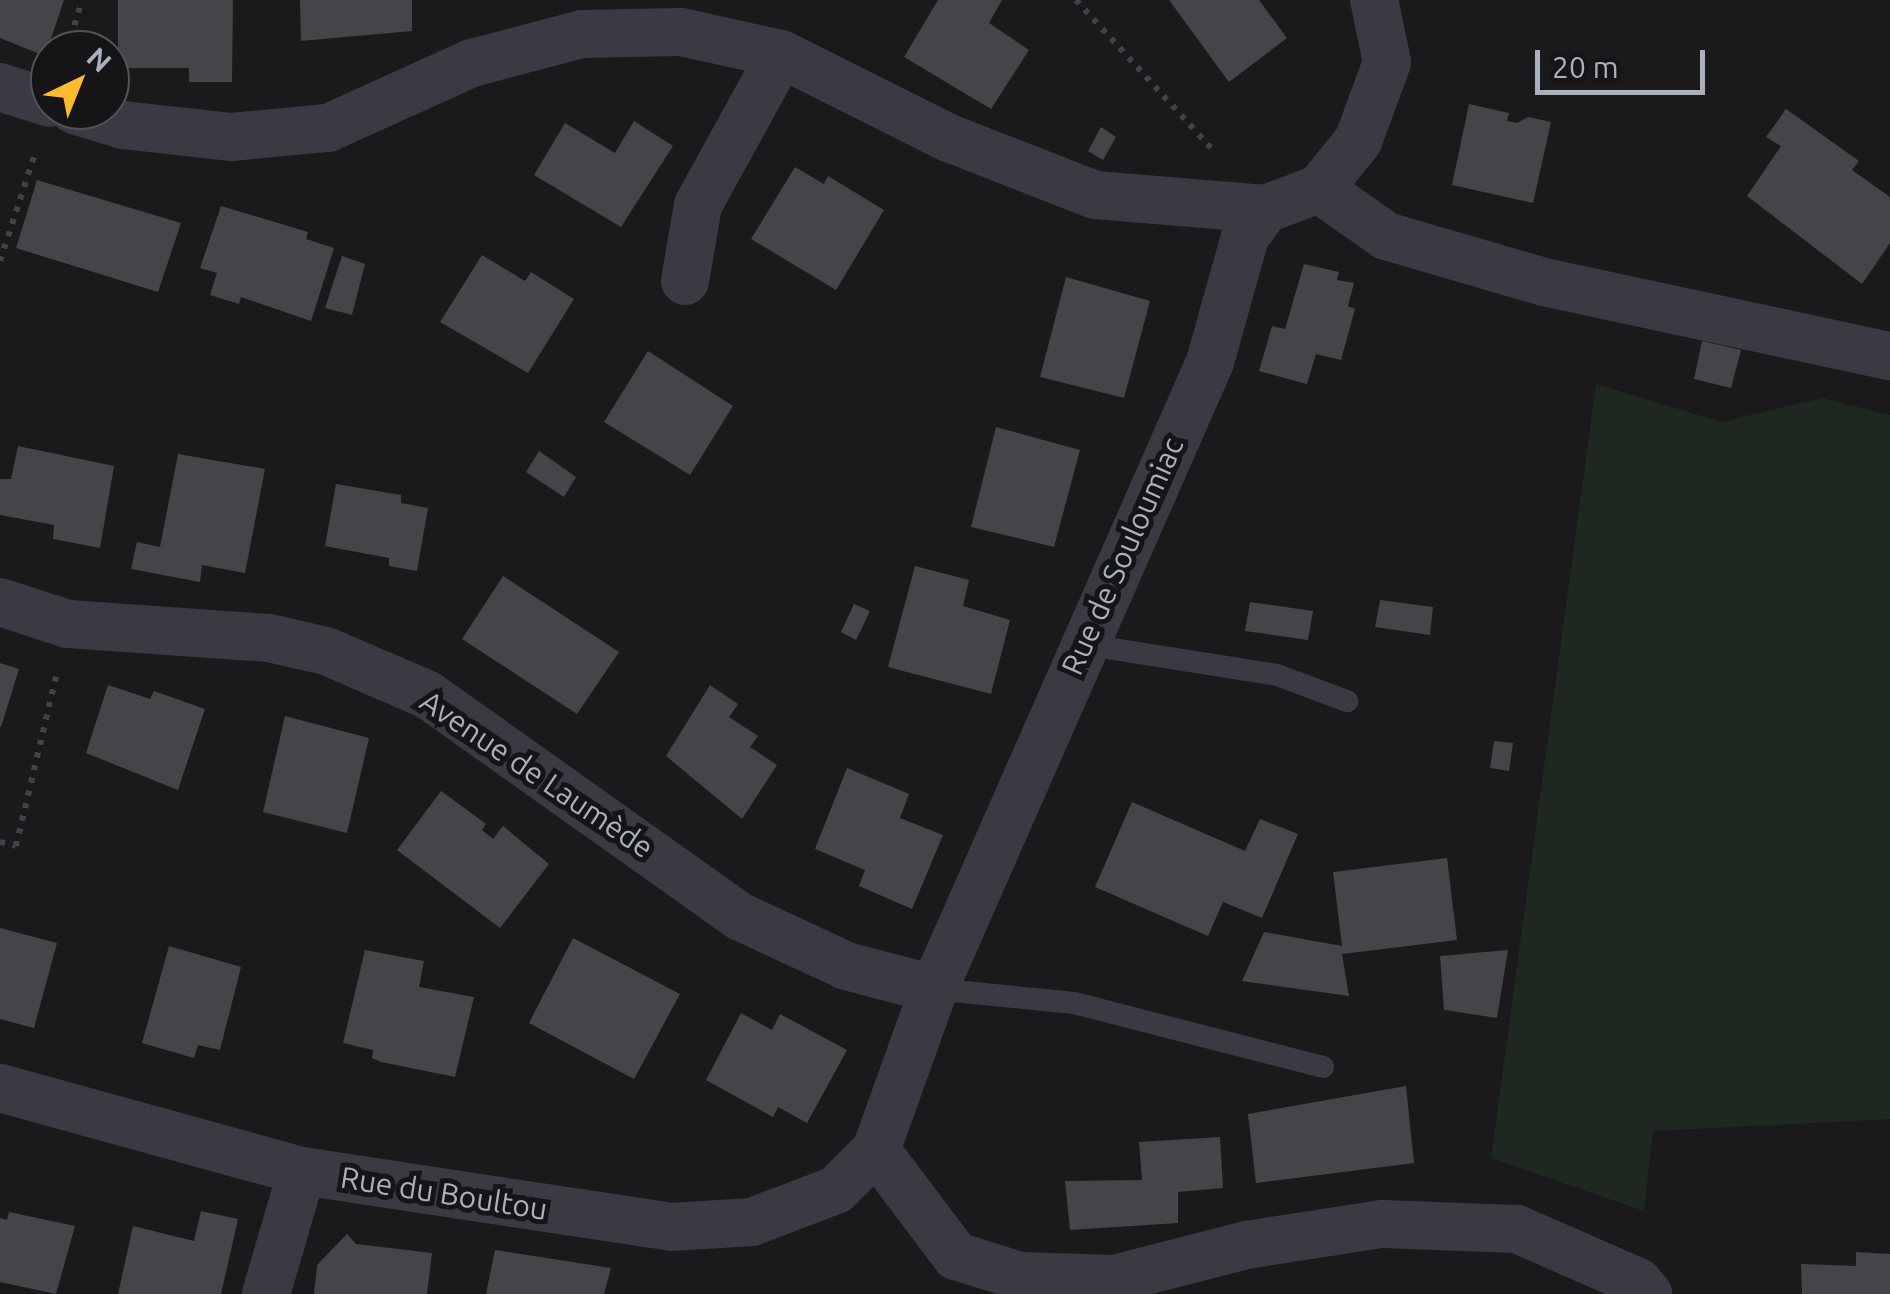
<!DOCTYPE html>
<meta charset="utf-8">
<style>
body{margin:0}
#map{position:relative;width:1890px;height:1294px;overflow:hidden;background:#1a1a1c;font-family:Ubuntu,sans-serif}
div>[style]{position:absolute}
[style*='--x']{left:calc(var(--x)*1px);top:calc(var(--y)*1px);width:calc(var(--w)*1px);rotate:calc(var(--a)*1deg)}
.green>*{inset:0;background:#1f2820}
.building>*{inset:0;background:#444549}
.path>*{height:6px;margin-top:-3px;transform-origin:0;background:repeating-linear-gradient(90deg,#404349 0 5px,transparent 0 13px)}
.service>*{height:22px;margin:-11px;padding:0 11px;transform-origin:11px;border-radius:11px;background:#3a3b42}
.minor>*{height:48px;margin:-24px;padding:0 24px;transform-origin:24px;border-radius:24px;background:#3a3b42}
span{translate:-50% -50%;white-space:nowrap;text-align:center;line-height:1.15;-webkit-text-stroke:10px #151517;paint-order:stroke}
.street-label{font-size:30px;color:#abb0bd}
.north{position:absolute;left:30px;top:30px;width:100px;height:100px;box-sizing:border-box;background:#151517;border:2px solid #515359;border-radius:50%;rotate:43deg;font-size:28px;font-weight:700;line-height:40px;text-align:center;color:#abb0bd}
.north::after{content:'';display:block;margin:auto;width:35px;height:45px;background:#ffbb2f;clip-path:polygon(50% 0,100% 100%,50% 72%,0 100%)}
.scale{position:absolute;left:1535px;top:50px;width:170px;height:45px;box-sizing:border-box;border:5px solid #abb0bd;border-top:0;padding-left:12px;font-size:30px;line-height:35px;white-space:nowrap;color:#abb0bd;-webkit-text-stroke:8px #151517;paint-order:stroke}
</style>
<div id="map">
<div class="green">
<i style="clip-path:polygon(1596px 384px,1721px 422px,1823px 398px,1890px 415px,1890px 1119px,1653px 1131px,1644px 1211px,1491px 1158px)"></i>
</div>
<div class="building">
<i style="clip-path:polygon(0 0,64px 0,45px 56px,0 38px)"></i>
<i style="clip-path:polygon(118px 0,233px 0,232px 82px,189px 82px,189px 68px,118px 68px)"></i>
<i style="clip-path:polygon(300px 0,412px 0,412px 31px,301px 41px)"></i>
<i style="clip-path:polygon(938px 0,1002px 0,989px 23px,1029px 50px,991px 109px,904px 57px)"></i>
<i style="clip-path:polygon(1169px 0,1259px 0,1287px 38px,1229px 82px)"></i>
<i style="clip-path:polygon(1469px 104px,1509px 113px,1507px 121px,1517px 123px,1528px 117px,1551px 122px,1533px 203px,1452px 185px)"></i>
<i style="clip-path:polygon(1786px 109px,1859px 161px,1852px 170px,1890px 197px,1890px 243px,1862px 284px,1747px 196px,1781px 146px,1766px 137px)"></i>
<i style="clip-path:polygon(634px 121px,673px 146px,621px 227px,534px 175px,565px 123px,615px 153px)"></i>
<i style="clip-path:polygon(1101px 127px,1116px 137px,1103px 160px,1088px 151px)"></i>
<i style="clip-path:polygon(795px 167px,824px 184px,828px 176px,884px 210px,836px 290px,751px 239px)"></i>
<i style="clip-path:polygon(37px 180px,181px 223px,158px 292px,16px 248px)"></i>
<i style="clip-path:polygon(221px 206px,308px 232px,306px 239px,334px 248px,311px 321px,241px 297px,239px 304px,210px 295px,217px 273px,200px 268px)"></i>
<i style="clip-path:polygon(482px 255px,525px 281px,531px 272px,574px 299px,528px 373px,440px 322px)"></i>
<i style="clip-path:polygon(342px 256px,365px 264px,352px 315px,325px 308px)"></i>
<i style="clip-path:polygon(1304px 264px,1339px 272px,1337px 280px,1354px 283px,1348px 306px,1355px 309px,1341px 360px,1316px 354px,1307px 384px,1259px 371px,1272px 326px,1285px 329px)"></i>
<i style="clip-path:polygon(1066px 277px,1150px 301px,1124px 398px,1040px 377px)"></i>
<i style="clip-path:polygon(1702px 341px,1741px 350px,1731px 388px,1694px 379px)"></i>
<i style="clip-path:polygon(648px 351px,733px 406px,690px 475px,604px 422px)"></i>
<i style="clip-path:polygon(996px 427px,1080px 450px,1054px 547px,971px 527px)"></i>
<i style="clip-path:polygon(18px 446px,114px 466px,100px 548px,53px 539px,54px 525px,0 515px,0 479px,11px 479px)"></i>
<i style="clip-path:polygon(539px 451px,576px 477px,564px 497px,526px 472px)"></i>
<i style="clip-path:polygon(178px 454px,265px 469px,245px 573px,202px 565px,200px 582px,131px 569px,137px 542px,160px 547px)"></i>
<i style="clip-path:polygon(336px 484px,401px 495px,401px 503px,428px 508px,417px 571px,389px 566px,389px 558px,325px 546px)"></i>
<i style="clip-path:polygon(915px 566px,969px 580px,963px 606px,1010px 620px,991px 694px,888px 667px)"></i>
<i style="clip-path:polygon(503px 576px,619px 652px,577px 714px,462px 639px)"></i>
<i style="clip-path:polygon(1380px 600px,1433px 607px,1430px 635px,1375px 627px)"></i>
<i style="clip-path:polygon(1250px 602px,1313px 611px,1308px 640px,1245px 631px)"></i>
<i style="clip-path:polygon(854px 604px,870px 611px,856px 640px,841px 632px)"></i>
<i style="clip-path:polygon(0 663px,19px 669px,1px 727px,0 727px)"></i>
<i style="clip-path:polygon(108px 685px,150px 699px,154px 691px,205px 709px,178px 790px,86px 753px)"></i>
<i style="clip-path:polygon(710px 685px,738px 704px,729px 717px,758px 736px,750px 747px,777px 765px,742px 819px,666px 756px)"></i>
<i style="clip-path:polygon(285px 716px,369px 738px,347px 833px,263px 812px)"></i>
<i style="clip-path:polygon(1494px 741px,1513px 743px,1509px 771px,1490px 768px)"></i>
<i style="clip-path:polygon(847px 768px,909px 794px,900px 818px,943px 835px,912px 909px,859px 886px,865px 870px,815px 849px)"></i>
<i style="clip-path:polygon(441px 791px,486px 824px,482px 830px,493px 839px,503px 826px,549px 864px,500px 928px,397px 850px)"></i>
<i style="clip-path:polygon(1132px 802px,1245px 851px,1260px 819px,1298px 834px,1262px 918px,1223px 902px,1208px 936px,1095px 887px)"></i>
<i style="clip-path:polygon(1447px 858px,1457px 940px,1342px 954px,1349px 996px,1242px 981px,1264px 932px,1342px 946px,1333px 872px)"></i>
<i style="clip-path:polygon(0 928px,57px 943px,34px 1028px,0 1019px)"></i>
<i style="clip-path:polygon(573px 938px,680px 994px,634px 1079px,529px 1023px)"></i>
<i style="clip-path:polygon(169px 946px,241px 967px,220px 1050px,198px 1045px,194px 1058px,142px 1043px)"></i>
<i style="clip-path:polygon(365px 950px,424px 961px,419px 987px,474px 997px,455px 1077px,381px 1062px,372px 1058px,373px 1050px,343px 1043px)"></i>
<i style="clip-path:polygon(1508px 950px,1497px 1018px,1444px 1010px,1440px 956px)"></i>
<i style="clip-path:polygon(741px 1013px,772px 1030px,780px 1014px,847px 1050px,807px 1123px,778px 1107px,773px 1117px,706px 1080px)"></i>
<i style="clip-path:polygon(1406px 1086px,1414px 1163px,1256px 1183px,1248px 1114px)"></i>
<i style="clip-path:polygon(1220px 1137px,1223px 1188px,1178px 1192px,1178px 1223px,1070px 1230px,1065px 1181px,1142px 1180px,1139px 1142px)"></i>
<i style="clip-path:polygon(201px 1211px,238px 1219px,221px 1294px,118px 1294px,133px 1226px,194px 1241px)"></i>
<i style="clip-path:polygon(9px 1212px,75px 1226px,56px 1294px,0 1282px,0 1218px,7px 1220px)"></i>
<i style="clip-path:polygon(347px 1234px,356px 1244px,432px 1253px,427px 1294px,314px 1294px,317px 1265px)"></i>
<i style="clip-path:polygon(495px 1250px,611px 1268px,604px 1294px,486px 1294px)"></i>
<i style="clip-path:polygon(1856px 1252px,1890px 1254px,1890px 1294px,1802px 1294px,1801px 1264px,1856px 1266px)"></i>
</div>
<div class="path">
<i style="--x:1076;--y:0;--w:203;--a:47.6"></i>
<i style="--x:67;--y:50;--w:52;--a:-73.3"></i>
<i style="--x:0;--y:261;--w:114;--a:-72"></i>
<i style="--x:0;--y:842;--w:16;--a:14"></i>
<i style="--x:16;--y:846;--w:178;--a:-76.7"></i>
</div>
<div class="service">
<i style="--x:1082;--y:644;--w:197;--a:9"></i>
<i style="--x:1277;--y:675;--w:75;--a:20.4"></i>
<i style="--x:934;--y:989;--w:141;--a:5.7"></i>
<i style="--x:1074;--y:1003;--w:257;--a:14.4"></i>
</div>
<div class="minor">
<i style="--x:0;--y:87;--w:52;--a:17.7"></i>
<i style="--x:74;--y:110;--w:51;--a:17"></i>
<i style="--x:123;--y:125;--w:110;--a:6.3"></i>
<i style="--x:232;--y:137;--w:96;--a:-5.4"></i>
<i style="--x:328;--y:128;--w:158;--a:-24.3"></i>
<i style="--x:472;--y:63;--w:114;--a:-14.8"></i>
<i style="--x:582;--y:34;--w:99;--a:-1.2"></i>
<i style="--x:681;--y:32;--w:102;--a:12.4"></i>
<i style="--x:781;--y:54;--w:188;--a:26.6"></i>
<i style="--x:949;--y:138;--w:157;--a:21.3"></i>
<i style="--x:1095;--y:195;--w:171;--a:4.7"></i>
<i style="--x:1319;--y:189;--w:82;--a:35"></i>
<i style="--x:1386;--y:236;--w:165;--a:16.2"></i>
<i style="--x:1544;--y:282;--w:354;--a:12.1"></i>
<i style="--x:685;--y:281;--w:77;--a:-80.3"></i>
<i style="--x:698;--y:205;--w:172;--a:-61.2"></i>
<i style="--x:0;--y:602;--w:71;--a:17.9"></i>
<i style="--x:68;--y:624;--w:201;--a:4"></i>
<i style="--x:269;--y:638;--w:58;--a:12.8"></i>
<i style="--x:326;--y:651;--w:111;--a:23.3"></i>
<i style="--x:428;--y:695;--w:382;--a:35.4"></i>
<i style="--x:739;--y:916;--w:118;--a:25"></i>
<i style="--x:846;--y:966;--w:91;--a:14.6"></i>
<i style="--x:0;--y:1088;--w:313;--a:15.4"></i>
<i style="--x:302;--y:1171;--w:373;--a:8.6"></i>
<i style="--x:671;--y:1227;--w:81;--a:-3.5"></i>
<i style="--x:752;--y:1222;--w:90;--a:-20.9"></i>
<i style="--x:836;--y:1190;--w:57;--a:-45"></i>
<i style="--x:876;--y:1150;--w:171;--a:-70.2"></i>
<i style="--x:934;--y:989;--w:685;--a:-66.24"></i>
<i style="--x:1210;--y:362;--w:130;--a:-74.4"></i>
<i style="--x:1245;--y:237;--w:34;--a:-54"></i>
<i style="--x:1265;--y:209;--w:58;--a:-20.3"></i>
<i style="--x:1319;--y:189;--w:62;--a:-50.9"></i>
<i style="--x:1358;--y:141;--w:84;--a:-69.8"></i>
<i style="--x:1387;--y:62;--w:63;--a:-101.8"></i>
<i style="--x:876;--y:1150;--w:133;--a:53"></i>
<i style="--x:956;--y:1256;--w:67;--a:17.4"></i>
<i style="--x:1020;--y:1276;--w:94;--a:1.8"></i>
<i style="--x:1114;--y:1279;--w:136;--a:-14.4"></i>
<i style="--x:1246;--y:1245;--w:138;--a:-8.8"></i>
<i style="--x:1382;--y:1224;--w:135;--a:2.1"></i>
<i style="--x:1517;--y:1229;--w:132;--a:23.7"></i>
<i style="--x:1638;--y:1282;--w:16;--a:50"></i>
<i style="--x:266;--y:1294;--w:128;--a:-73.7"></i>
</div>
<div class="street-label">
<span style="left:1122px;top:556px;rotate:-66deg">Rue de Souloumiac</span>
<span style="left:537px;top:774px;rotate:34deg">Avenue de Laumède</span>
<span style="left:444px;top:1193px;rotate:9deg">Rue du Boultou</span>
</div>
<div class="north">N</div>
<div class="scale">20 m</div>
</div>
